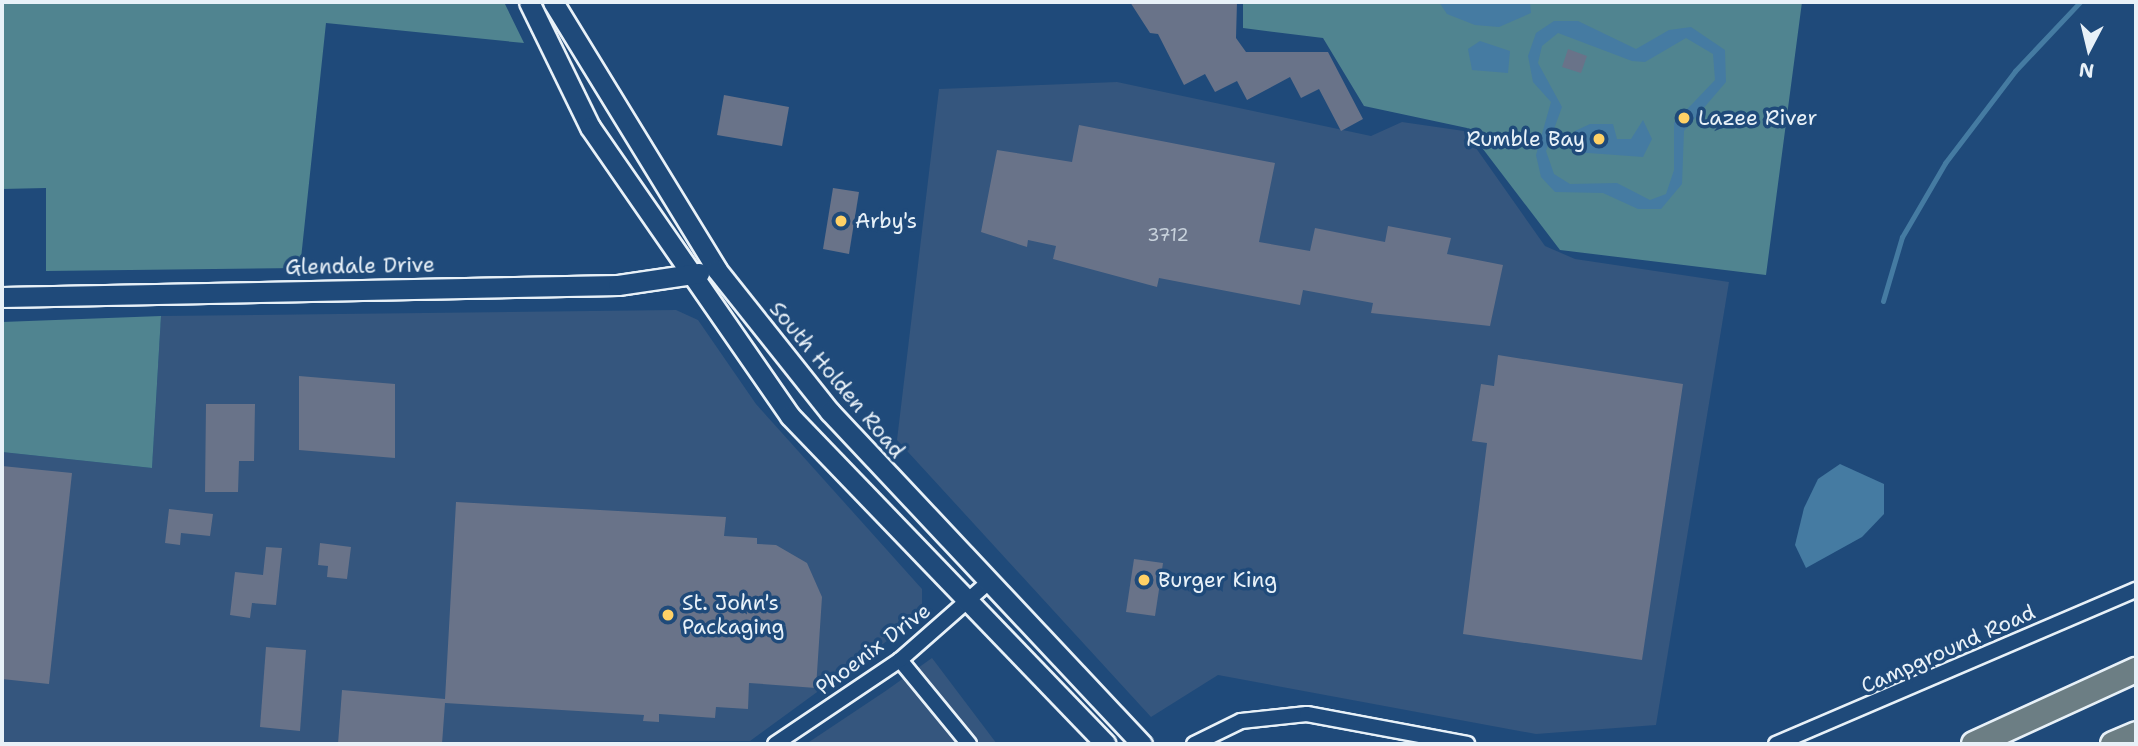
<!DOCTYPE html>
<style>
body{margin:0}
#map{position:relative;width:2138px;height:746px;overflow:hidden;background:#1f4a7a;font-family:"Shantell Sans",sans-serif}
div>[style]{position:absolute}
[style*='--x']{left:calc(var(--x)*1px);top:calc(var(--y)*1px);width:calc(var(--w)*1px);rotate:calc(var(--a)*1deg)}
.built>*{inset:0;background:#35567e}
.green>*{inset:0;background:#508490}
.water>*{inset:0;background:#457ba2}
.stream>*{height:5px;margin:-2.5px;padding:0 2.5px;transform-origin:2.5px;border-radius:2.5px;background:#457ba2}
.building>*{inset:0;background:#697389}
.roads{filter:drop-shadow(2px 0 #e8f1f8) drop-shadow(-2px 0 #e8f1f8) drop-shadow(0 2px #e8f1f8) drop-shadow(0 -2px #e8f1f8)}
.street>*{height:14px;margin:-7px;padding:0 7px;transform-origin:7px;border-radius:7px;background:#1f4a7a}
.secondary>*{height:19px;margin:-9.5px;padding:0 9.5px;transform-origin:9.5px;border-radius:9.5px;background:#1f4a7a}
.highway>*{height:24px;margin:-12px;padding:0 12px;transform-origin:12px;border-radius:12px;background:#6c7e84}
.dots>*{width:19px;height:19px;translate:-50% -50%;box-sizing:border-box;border:4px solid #1f4a7a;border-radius:50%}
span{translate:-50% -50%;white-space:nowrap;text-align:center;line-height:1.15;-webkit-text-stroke:7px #1f4a7a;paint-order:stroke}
.number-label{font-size:18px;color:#c8d2dc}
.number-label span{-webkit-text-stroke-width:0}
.poi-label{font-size:21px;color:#e8f1f8}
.left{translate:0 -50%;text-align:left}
.right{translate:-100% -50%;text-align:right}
.street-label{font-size:21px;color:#e8f1f8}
.frame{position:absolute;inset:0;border:4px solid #e8f1f8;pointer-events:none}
.north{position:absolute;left:2054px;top:14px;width:70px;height:70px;-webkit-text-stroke:5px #1f4a7a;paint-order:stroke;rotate:187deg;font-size:19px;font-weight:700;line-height:28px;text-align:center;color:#e8f1f8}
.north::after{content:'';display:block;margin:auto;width:24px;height:32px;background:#e8f1f8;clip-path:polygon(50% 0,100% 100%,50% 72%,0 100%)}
</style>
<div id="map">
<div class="built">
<i style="clip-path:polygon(1117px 82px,1371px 136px,1402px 122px,1464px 131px,1545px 246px,1575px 259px,1729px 282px,1656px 725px,1536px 734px,1218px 675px,1151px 717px,897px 440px,939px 89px)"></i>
<i style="clip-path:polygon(676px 310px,698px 320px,756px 404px,922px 589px,922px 608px,887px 641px,750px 741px,2px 744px,2px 452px,152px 468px,161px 316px)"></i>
<i style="clip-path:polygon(932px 658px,997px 744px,806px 744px,887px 690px)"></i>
</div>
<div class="green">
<i style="clip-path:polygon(2px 2px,504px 2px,524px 43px,326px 23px,300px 268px,46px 271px,46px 188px,2px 189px)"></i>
<i style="clip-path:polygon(1243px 2px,1802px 2px,1766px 275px,1560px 250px,1467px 128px,1364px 106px,1323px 38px,1243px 28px)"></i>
<i style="clip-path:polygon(161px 316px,152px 468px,2px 452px,2px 322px)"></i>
</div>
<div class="water">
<i style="clip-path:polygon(1439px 2px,1530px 2px,1531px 13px,1499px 27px,1475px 25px,1447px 14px)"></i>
<i style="clip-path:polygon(evenodd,1554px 21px,1578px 21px,1636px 49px,1669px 30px,1691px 27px,1725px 50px,1726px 82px,1684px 131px,1682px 184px,1661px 209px,1638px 209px,1603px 193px,1555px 192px,1541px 177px,1536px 155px,1551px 102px,1533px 82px,1528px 56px,1536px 33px,1554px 21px,1558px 33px,1632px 61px,1645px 62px,1686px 38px,1713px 54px,1715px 80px,1674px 123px,1674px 170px,1666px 194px,1650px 200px,1617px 183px,1570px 184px,1554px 174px,1546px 151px,1562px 107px,1538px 63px,1542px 46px,1558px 33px)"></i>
<i style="clip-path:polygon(1480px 41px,1510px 51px,1508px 73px,1472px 70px,1468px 49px)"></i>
<i style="clip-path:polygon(1643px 120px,1652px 139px,1643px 157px,1575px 152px,1575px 131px,1590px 124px,1613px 124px,1617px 139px,1631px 139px)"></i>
<i style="clip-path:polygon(1840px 464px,1884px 484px,1884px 514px,1862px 537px,1806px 568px,1795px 545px,1804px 508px,1818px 479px)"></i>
</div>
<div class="stream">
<i style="--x:1883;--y:301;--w:67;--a:-73.5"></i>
<i style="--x:1902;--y:237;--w:86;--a:-59.8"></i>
<i style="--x:1945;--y:163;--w:116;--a:-52.7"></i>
<i style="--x:2015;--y:71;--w:95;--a:-46.7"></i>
</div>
<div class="building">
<i style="clip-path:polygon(1130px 2px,1237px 2px,1236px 38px,1246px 52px,1328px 52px,1363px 119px,1341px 131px,1319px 89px,1301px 98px,1290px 77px,1247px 100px,1237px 81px,1215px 92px,1205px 74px,1184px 85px,1158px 34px,1150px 33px)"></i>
<i style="clip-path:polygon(1568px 49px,1587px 56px,1581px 73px,1562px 67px)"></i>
<i style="clip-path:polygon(724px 95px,789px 107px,782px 146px,717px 135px)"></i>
<i style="clip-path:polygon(1079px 125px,1275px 163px,1259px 242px,1310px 251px,1315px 228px,1385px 242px,1388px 226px,1451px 238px,1447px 254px,1503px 265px,1490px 326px,1371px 313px,1373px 303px,1303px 290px,1300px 305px,1159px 278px,1157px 287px,1053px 259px,1056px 246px,1028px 240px,1027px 247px,981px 232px,997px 150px,1072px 162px)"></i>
<i style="clip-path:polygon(833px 188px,859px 192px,849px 254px,823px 249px)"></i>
<i style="clip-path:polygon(1498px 355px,1683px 384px,1642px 660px,1463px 634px,1487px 443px,1472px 441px,1481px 384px,1494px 386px)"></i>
<i style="clip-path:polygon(299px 376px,395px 384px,395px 458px,299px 450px)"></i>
<i style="clip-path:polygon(206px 404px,255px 404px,254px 461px,239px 461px,238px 492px,205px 492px)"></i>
<i style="clip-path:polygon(2px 466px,72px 473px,49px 684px,2px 679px)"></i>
<i style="clip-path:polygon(456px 502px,726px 517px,724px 536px,757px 538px,757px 544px,776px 545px,807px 563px,822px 597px,816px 688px,749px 683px,748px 709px,716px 707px,715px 718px,659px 714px,659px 722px,643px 721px,644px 715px,445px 703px,442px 744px,338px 744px,342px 690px,445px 699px)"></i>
<i style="clip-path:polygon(169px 509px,213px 514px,210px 536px,181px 533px,180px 545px,165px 543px)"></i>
<i style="clip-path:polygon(320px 543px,351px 547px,347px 579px,327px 577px,328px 566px,318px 565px)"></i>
<i style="clip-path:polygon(266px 547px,282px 548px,276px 605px,252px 603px,250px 618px,230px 615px,235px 572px,263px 575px)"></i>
<i style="clip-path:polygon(1134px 559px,1163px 563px,1155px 616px,1126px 612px)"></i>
<i style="clip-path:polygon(266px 647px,306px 650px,300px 731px,260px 727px)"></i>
</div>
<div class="roads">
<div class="street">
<i style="--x:900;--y:660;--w:109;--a:50.6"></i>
<i style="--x:775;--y:744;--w:151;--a:-33.9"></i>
<i style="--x:900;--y:660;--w:120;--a:-41.3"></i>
<i style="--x:1194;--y:744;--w:52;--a:-26.1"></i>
<i style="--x:1241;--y:721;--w:66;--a:-6.1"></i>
<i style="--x:1307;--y:714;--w:163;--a:10.6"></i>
<i style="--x:1776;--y:744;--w:392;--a:-23.2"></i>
</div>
<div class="secondary">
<i style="--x:529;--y:2;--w:139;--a:64"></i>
<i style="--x:590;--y:127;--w:351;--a:55.3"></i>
<i style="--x:790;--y:416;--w:455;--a:46.1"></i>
<i style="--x:553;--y:2;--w:314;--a:58.5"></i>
<i style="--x:717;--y:270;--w:181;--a:51.5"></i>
<i style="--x:830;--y:412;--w:456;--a:46.8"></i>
<i style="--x:2;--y:297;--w:616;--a:-1.12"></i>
<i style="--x:618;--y:285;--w:82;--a:-8.4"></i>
</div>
<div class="highway">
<i style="--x:1974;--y:744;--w:178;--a:-24.6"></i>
<i style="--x:2113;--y:744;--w:25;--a:-23"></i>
</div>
</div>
<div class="dots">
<i style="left:1684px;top:118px;background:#ffd166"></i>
<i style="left:1599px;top:139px;background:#ffd166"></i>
<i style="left:841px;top:221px;background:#ffd166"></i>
<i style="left:1144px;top:580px;background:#ffd166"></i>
<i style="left:668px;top:615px;background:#ffd166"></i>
</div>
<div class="number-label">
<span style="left:1168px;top:235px">3712</span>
</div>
<div class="poi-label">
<span class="left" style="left:1698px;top:118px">Lazee River</span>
<span class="right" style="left:1585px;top:139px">Rumble Bay</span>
<span class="left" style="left:855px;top:221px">Arby's</span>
<span class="left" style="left:1158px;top:580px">Burger King</span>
<span class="left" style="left:682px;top:615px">St. John's<br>Packaging</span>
</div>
<div class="street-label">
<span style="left:360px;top:266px;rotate:-1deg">Glendale Drive</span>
<span style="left:837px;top:380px;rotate:50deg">South Holden Road</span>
<span style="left:873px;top:649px;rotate:-37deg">Phoenix Drive</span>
<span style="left:1948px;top:649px;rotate:-24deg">Campground Road</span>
</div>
<div class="frame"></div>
<div class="north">N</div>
</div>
